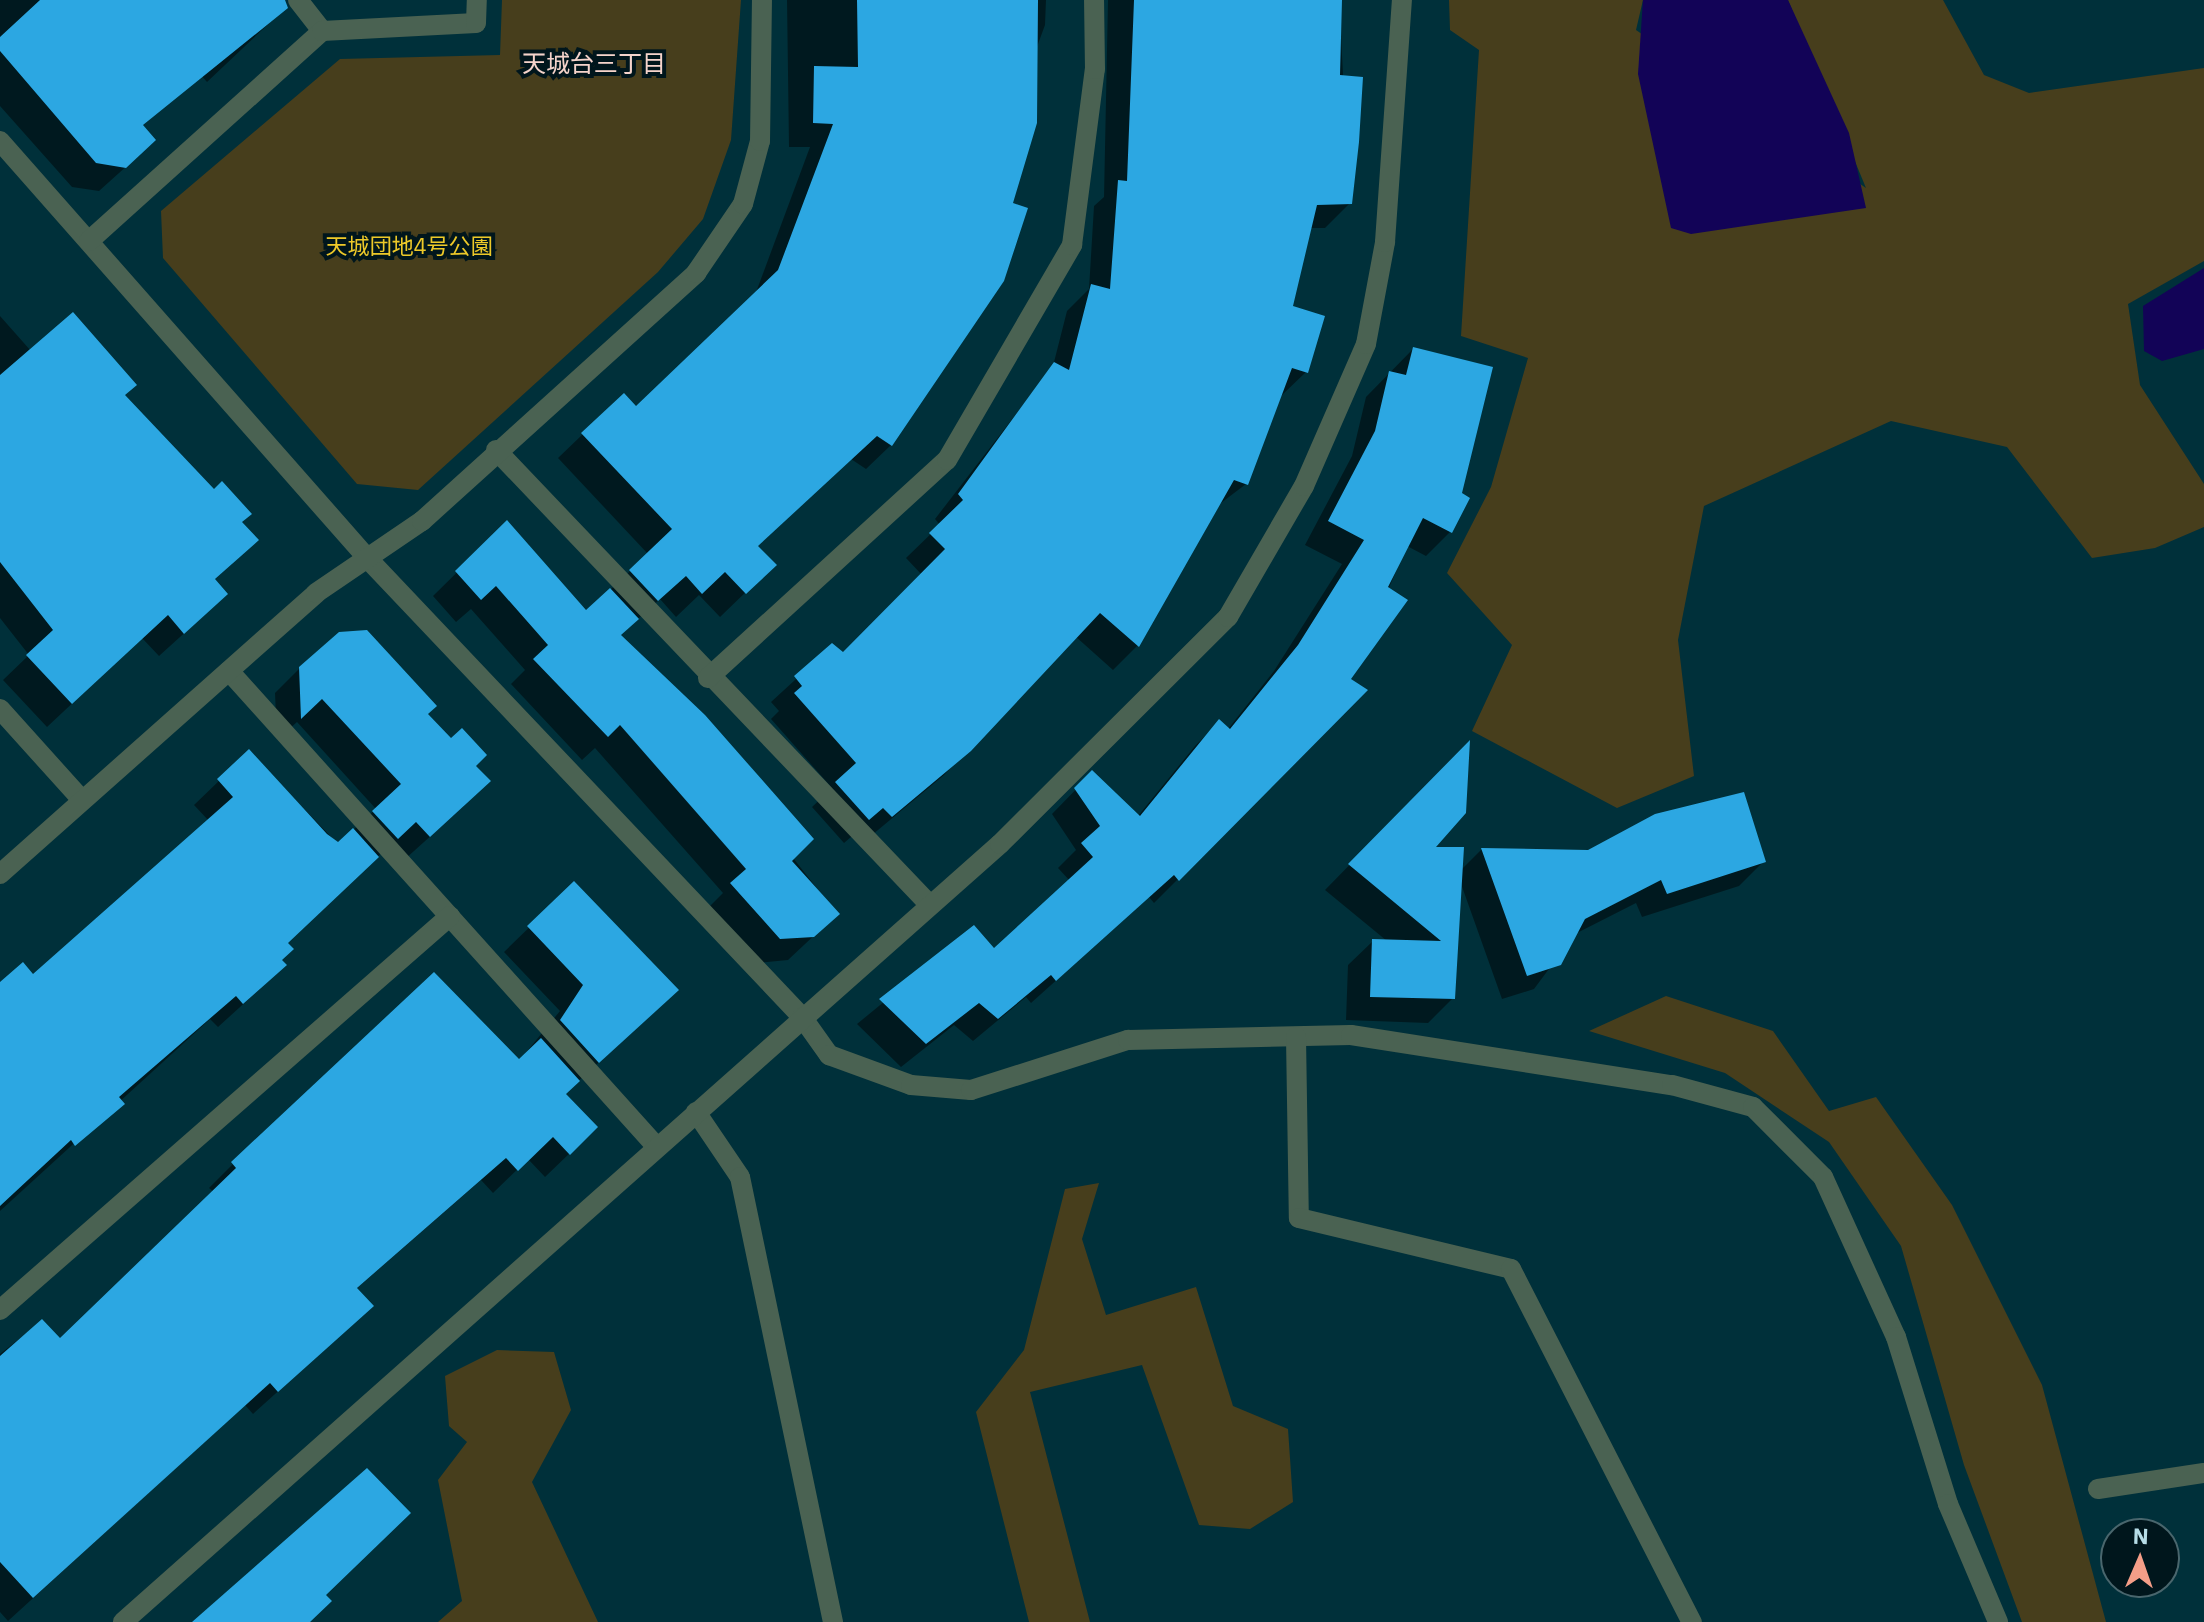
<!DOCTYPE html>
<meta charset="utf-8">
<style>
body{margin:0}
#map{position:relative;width:2204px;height:1622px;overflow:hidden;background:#00303a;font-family:"IBM Plex Sans","Noto Sans JP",sans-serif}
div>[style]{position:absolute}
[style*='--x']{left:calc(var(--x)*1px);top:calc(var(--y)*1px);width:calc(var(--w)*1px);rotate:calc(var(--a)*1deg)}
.green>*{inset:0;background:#473e1c}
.water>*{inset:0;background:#120357}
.shadow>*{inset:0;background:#0007}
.building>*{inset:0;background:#2ca7e2}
.street>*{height:20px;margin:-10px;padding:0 10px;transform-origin:10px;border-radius:10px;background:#4a6252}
span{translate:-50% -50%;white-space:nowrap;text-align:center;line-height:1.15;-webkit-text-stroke:8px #00161c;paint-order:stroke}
.park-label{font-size:22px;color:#edc929}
.neighbourhood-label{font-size:24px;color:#f5d4cb}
.north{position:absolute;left:2100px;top:1518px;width:80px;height:80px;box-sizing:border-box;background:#00161c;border:2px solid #49666d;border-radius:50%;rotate:2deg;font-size:22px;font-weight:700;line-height:32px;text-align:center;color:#b6dde7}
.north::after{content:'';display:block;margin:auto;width:28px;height:36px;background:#f49e88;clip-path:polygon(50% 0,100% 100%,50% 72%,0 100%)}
</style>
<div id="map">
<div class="green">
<i style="clip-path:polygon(502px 0,741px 0,731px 140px,703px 219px,658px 272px,418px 490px,357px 484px,163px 258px,161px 211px,340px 59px,500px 55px)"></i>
<i style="clip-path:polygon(1449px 0,1643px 0,1636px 30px,1866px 188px,1788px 0,1943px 0,1984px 75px,2029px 93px,2204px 68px,2204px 261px,2128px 304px,2140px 385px,2204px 484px,2204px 527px,2155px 548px,2092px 558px,2007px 447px,1891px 421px,1704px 506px,1678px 640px,1694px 776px,1617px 808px,1472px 731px,1512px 645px,1447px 573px,1491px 487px,1528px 358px,1461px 336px,1479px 50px,1450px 30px)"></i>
<i style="clip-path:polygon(1666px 996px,1773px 1031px,1829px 1111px,1876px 1097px,1952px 1205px,2042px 1385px,2106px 1622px,2022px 1622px,1964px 1465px,1901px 1246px,1829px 1142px,1725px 1073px,1589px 1031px)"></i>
<i style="clip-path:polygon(1099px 1183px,1082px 1239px,1106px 1315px,1196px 1287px,1233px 1406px,1288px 1429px,1293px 1502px,1250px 1529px,1199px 1525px,1142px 1365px,1030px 1392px,1090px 1622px,1029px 1622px,976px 1412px,1024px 1350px,1065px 1189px)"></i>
<i style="clip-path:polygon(497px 1350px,554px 1352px,571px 1410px,532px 1482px,598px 1622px,438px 1622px,462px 1601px,438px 1480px,467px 1442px,449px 1426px,445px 1376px)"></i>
</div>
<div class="water">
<i style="clip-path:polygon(1643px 0,1788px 0,1849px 133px,1866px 208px,1691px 234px,1671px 228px,1638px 74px)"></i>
<i style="clip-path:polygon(2204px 268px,2204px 349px,2162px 361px,2144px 351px,2143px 306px)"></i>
</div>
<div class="shadow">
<i style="clip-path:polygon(0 0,270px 0,281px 12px,207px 82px,200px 74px,141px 127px,129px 164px,99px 191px,72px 187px,0 106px)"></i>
<i style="clip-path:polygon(787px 0,1046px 0,1045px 25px,891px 445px,866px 469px,851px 459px,756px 547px,749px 589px,720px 617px,699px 595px,676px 617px,660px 599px,619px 636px,837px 914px,788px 960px,756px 963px,708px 908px,723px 893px,595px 748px,582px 760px,511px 684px,525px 670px,471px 609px,456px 622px,433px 596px,507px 523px,586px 613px,648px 554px,558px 458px,583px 434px,636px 409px,755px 295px,810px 147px,789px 147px)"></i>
<i style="clip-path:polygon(1108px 0,1339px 0,1350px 203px,1325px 228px,1309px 228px,1290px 308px,1306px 372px,1281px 396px,1246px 484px,1217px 506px,1137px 646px,1113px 670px,1075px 636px,944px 775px,866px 840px,858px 831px,844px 843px,812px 807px,832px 788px,771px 719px,779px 711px,771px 702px,832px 646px,843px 655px,922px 575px,906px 558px,940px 525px,935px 519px,1053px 366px,1067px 311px,1089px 289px,1094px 206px,1104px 197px)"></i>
<i style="clip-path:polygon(0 316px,31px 351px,123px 396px,240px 523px,232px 564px,214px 580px,201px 618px,159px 656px,142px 638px,47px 727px,3px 680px,29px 655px,0 618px)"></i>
<i style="clip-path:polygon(1413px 349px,1450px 532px,1426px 556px,1407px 546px,1349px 680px,1366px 691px,1154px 903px,1149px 897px,1031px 1003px,1026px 997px,973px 1041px,954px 1025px,901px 1067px,857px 1024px,974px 928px,993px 951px,1070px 881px,1058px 868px,1076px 850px,1052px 814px,1092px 773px,1138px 816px,1195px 746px,1219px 722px,1228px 729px,1274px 671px,1342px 564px,1305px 545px,1352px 456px,1366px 397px)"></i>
<i style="clip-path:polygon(300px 668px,426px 714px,474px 766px,464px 806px,404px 860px,390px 845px,286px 943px,260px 989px,218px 1027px,210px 1019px,0 1211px,0 985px,33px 977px,209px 821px,194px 805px,249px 752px,338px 844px,376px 809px,297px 722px,277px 740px,275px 693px)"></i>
<i style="clip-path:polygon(1467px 745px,1432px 849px,1460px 871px,1481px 850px,1764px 861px,1739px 886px,1642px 917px,1636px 903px,1575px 934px,1534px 989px,1502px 999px,1460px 881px,1453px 998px,1428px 1023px,1346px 1020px,1348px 965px,1373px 941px,1387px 941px,1325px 890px)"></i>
<i style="clip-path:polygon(574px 884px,652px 1014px,564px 1094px,572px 1151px,545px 1177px,528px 1159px,493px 1193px,481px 1180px,356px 1289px,347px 1329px,253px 1414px,245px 1405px,8px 1621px,0 1612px,0 1354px,42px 1321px,60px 1341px,214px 1192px,209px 1188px,233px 1164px,519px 1061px,560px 1011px,504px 952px)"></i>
</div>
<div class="building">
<i style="clip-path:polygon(40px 0,285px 0,288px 8px,143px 125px,156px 140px,126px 168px,96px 163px,0 51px,0 37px)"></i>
<i style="clip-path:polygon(857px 0,1038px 0,1037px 123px,1013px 203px,1028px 208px,1004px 281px,892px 446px,877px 436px,758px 546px,777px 565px,746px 594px,725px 572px,702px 594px,686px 576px,658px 601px,629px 570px,672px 529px,581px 433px,624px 393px,636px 406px,778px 270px,833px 124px,813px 123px,814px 66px,858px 67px)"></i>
<i style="clip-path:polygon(1134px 0,1342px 0,1340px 75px,1363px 77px,1359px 142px,1352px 204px,1317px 205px,1293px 306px,1325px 316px,1308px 373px,1292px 368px,1248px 485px,1234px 480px,1139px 647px,1100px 613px,971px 751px,892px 817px,883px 808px,869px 820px,835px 782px,856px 763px,794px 693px,802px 686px,794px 676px,832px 643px,843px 652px,945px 549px,929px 533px,963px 500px,958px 494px,1054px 362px,1069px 370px,1091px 284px,1110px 289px,1118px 180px,1127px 181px)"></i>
<i style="clip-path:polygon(73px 312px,137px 385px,125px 395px,214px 489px,222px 481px,252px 514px,242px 522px,259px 540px,215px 579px,228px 594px,184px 634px,168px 615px,72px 704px,26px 655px,53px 630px,0 562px,0 375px)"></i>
<i style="clip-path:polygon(1413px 347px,1493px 367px,1462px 493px,1470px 498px,1452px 533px,1423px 518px,1388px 587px,1408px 600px,1351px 679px,1368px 690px,1179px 881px,1174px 875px,1056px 981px,1051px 975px,998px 1019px,979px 1003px,926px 1044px,879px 999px,974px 925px,994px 948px,1093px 857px,1081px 843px,1100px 826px,1074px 788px,1092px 770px,1140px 816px,1219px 719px,1230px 729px,1298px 645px,1364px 540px,1328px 521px,1375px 431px,1389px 371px,1406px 375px)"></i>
<i style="clip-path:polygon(507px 520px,586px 610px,610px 588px,639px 619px,621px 635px,705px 715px,814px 839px,792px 861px,840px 914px,814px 937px,780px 939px,730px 883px,746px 869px,620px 725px,608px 737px,533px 659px,548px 645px,496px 586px,481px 600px,455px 571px)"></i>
<i style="clip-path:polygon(367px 630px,437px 706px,428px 714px,451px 738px,462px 728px,487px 755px,476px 766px,491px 781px,430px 837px,416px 822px,398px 839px,372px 811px,401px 784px,322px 699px,301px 719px,299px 667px,339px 632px)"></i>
<i style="clip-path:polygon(1470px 740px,1466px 813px,1436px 847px,1464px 847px,1455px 999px,1370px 997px,1372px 939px,1441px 941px,1348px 864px)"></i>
<i style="clip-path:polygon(249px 749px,327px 834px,338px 842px,353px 828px,379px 857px,288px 943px,294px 949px,282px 960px,287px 965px,243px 1004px,236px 996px,119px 1097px,125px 1104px,75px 1146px,71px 1140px,0 1206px,0 982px,23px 962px,33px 974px,233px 797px,217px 779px)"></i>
<i style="clip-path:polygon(1744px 792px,1766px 862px,1667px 894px,1661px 880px,1585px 919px,1561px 965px,1527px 976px,1481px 848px,1588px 850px,1655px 814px)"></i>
<i style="clip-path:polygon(574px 881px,679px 990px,599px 1063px,560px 1020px,583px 985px,527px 926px)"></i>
<i style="clip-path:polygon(434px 972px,519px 1059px,541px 1038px,580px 1081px,566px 1094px,598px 1127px,570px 1155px,553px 1137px,518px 1171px,506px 1158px,357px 1288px,374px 1306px,278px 1392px,270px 1383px,33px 1598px,0 1562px,0 1356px,42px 1319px,60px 1338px,236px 1168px,231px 1162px)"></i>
<i style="clip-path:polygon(367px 1468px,411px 1513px,326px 1595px,332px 1601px,310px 1622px,192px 1622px)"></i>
</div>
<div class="street">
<i style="--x:298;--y:0;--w:39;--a:52"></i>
<i style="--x:0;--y:141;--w:558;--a:48.63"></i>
<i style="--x:369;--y:560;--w:630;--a:46.54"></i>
<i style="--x:802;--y:1017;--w:47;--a:54.6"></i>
<i style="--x:829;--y:1055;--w:87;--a:20.1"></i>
<i style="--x:911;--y:1085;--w:60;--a:4.8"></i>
<i style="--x:971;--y:1090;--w:165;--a:-17.7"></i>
<i style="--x:1128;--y:1040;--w:223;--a:-1.3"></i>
<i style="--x:1351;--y:1035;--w:325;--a:8.9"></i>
<i style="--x:1672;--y:1085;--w:84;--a:15.2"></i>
<i style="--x:1753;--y:1107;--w:99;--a:45"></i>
<i style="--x:1823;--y:1177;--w:176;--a:65.5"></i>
<i style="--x:1896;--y:1337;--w:175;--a:72.7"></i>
<i style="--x:1948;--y:1504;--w:128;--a:67"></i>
<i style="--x:89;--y:241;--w:314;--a:-42"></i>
<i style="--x:322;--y:31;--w:154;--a:-3"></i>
<i style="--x:476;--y:23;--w:23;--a:-88"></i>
<i style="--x:496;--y:450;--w:627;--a:46.36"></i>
<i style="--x:229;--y:671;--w:637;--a:48.05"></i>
<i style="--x:708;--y:678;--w:323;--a:-42.4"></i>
<i style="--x:947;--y:460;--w:249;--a:-59.8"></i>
<i style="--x:1072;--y:245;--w:177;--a:-82.6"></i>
<i style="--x:1095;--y:69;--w:69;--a:-90.8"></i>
<i style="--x:0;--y:709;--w:122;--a:48"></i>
<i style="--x:0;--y:874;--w:423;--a:-41.6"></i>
<i style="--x:316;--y:593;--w:128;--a:-34.2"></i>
<i style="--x:422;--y:521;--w:370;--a:-42.1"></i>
<i style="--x:696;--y:273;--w:83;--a:-55.7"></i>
<i style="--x:743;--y:204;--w:65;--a:-74.9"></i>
<i style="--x:760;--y:141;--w:141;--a:-89.2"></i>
<i style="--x:1296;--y:1037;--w:181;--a:89.1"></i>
<i style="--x:1299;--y:1218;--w:218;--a:13.5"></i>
<i style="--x:1511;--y:1269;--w:397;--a:62.9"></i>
<i style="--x:696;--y:1112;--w:78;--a:55.9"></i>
<i style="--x:740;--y:1177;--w:455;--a:78.2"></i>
<i style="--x:0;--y:1310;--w:598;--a:-41.2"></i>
<i style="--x:2098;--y:1489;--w:107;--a:-8.6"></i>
<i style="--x:123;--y:1622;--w:1172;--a:-41.58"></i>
<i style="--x:1000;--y:844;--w:322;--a:-44.9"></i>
<i style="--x:1228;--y:617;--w:151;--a:-59.9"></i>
<i style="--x:1304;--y:486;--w:155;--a:-66.4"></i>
<i style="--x:1366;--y:344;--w:104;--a:-79.4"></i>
<i style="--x:1385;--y:242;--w:243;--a:-86"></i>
</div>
<div class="park-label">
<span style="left:409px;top:246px">天城団地4号公園</span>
</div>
<div class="neighbourhood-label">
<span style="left:594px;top:64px">天城台三丁目</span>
</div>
<div class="north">N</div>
</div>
